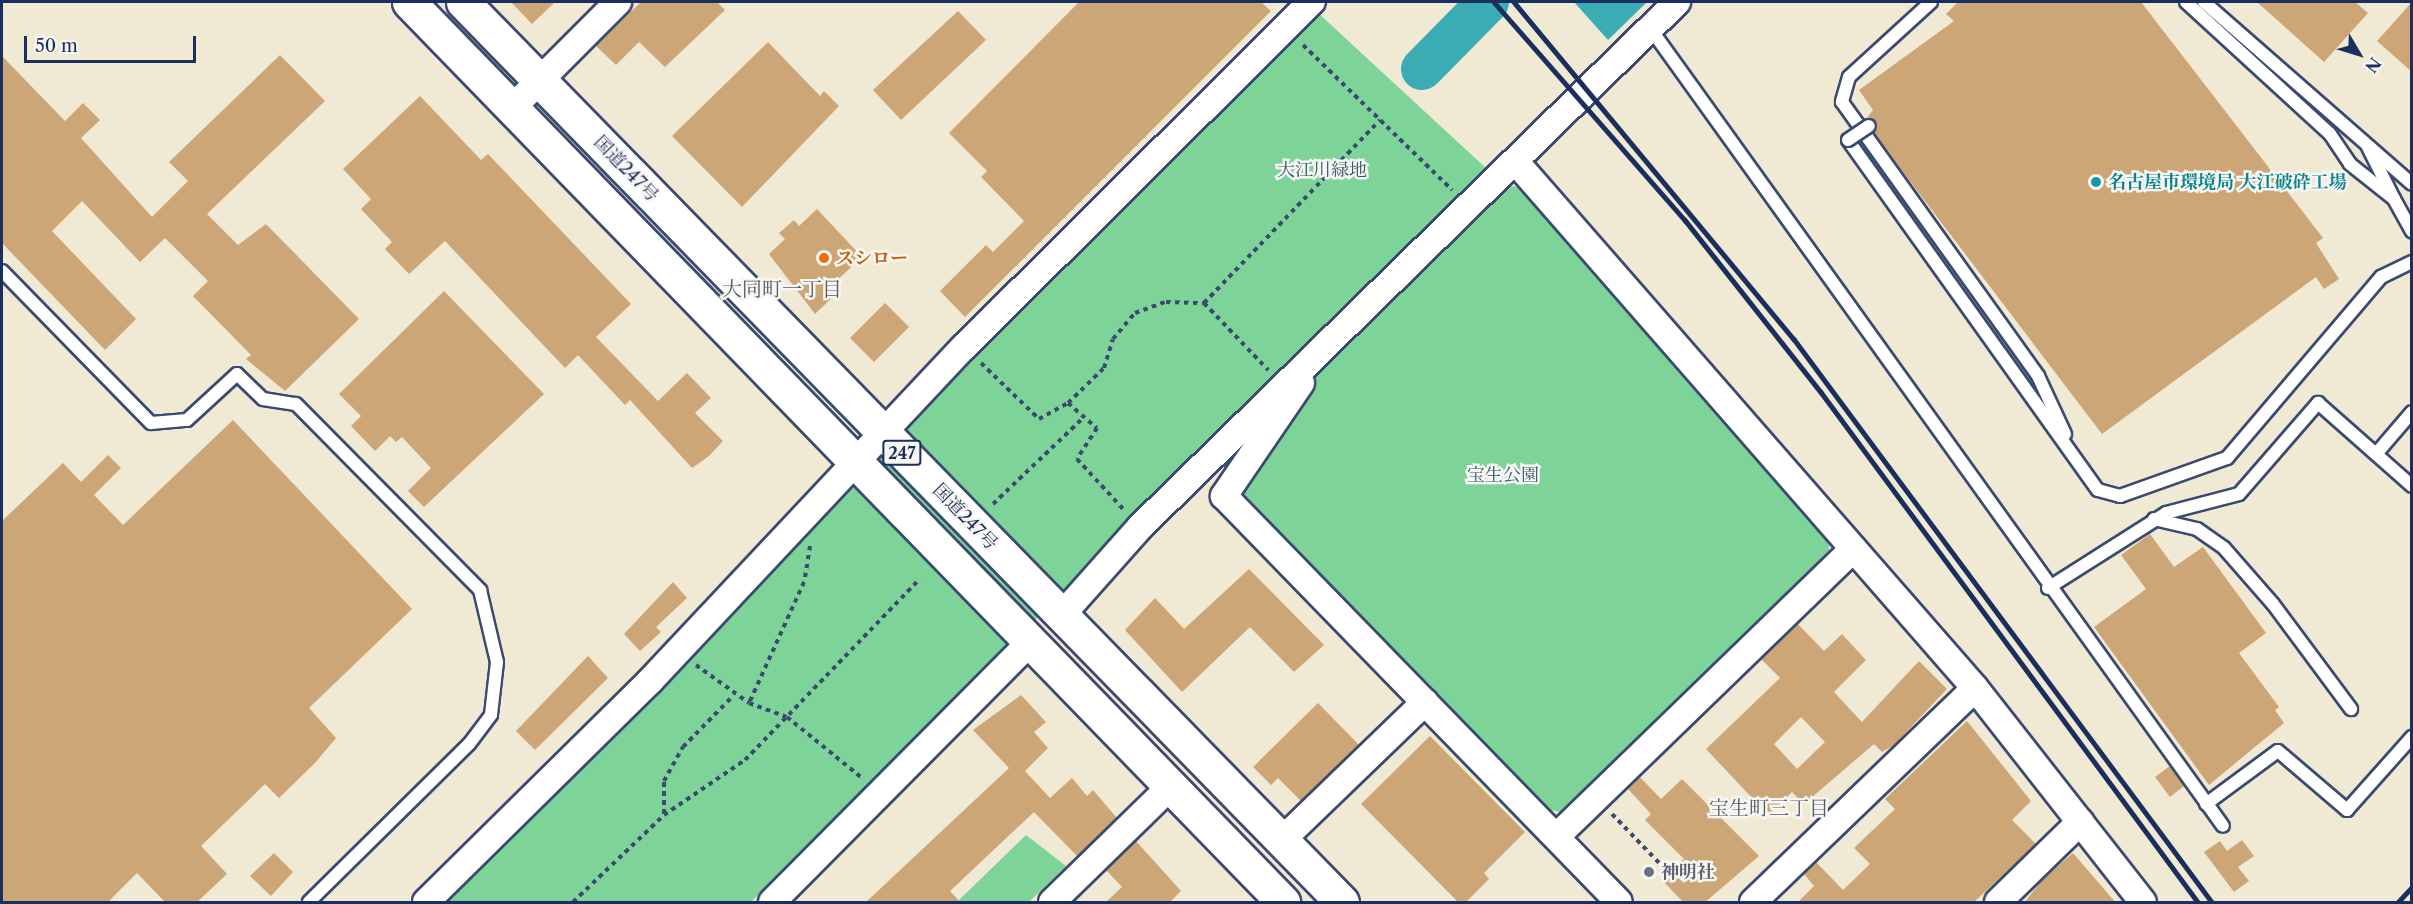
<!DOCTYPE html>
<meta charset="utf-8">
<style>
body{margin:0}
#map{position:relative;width:2413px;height:904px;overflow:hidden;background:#f0e9d4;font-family:"Libre Caslon Text","Noto Serif JP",serif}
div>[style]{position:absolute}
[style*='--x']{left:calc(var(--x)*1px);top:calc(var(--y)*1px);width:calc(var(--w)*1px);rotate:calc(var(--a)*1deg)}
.green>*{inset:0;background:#7ed498}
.water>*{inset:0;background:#3bacb4}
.river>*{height:42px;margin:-21px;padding:0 21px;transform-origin:21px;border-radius:21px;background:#3bacb4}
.building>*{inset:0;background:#cda677}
.path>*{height:4px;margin-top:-2px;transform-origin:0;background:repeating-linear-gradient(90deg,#3b4b70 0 4.5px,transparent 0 9px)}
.roads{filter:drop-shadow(2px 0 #3b4b70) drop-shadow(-2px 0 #3b4b70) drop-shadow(0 2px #3b4b70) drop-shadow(0 -2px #3b4b70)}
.lane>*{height:12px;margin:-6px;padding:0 6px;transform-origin:6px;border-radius:6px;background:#fff}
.street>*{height:26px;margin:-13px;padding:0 13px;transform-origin:13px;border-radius:13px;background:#fff}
.highway>*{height:33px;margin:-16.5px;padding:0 16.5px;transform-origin:16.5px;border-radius:16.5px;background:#fff}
.rail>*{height:4.5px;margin:-2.25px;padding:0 2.25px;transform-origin:2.25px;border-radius:2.25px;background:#1b2f5e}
.bridges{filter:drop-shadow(2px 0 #3b4b70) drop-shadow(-2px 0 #3b4b70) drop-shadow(0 2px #3b4b70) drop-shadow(0 -2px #3b4b70)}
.lane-bridge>*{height:12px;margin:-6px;padding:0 6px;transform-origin:6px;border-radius:6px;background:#fff}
.dots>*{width:16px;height:16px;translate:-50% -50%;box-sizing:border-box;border:3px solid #f6f6f2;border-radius:50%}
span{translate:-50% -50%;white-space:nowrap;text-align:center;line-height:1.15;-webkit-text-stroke:5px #f6f6f2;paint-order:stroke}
.shield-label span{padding:2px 4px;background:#f6f6f2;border:2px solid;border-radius:4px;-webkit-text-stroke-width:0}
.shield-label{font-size:16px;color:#1b2f5e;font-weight:700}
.street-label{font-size:18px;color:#1b2f5e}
.park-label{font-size:18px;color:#34586c}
.culture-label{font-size:18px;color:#0d838f;font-weight:700}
.left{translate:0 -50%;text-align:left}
.food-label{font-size:18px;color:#c56008;font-weight:700}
.worship-label{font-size:18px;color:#5b616d;font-weight:700}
.neighbourhood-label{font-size:20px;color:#595967}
.frame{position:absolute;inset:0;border:3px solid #1b2f5e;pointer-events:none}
.north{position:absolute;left:2329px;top:24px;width:60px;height:60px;-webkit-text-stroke:4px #f6f6f2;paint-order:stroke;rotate:128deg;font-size:16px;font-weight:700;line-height:24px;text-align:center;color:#1b2f5e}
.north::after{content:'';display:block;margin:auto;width:21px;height:27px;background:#1b2f5e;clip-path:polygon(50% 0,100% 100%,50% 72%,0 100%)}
.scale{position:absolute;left:24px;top:36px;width:172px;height:27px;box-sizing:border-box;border:3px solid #1b2f5e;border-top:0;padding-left:8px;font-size:18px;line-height:21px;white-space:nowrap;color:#1b2f5e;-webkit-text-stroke:4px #f6f6f2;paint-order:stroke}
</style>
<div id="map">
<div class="green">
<i style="clip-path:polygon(1317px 12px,1488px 170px,751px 902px,434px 902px)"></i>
<i style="clip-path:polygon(1514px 186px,1525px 192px,1656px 338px,1673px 366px,1829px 543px,1829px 558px,1564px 813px,1546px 809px,1236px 491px,1311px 390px,1316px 373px,1500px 190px)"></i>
<i style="clip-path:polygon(1026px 835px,1066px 866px,1029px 902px,957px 902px)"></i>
</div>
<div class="water">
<i style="clip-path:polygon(1574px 2px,1647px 2px,1608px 40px)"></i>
</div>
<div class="river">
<i style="--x:1422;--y:69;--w:94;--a:-45.4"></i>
</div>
<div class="building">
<i style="clip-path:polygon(511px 2px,555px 2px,532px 24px)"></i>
<i style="clip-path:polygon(641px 2px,717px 2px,725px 10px,665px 67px,639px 42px,616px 65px,596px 46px)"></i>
<i style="clip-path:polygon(1079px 2px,1261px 2px,1271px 11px,965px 317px,940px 291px,986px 245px,993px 252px,1024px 221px,981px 177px,987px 171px,949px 133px)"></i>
<i style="clip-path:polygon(1958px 2px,2141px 2px,2323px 238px,2316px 243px,2339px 279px,2324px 289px,2316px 277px,2102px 434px,1890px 155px,1874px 133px,1875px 121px,1867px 118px,1873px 110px,1859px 90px,1954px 21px,1946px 14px)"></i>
<i style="clip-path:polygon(2257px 2px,2355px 2px,2368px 13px,2324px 62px)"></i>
<i style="clip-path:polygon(2412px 2px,2412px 72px,2377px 41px)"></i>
<i style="clip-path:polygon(958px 11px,986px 40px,901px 120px,873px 90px)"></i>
<i style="clip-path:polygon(768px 42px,820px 96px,824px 91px,839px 106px,742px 207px,672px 136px)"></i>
<i style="clip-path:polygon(280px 55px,325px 101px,207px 214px,238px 245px,266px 224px,359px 319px,285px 391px,246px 359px,251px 355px,193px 296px,208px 281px,165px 238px,140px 262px,82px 201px,52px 231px,136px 319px,105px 350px,2px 243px,2px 56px,65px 121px,83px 103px,100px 120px,81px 138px,152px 217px,188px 181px,169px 162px)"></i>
<i style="clip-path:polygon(420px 96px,481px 160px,488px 154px,631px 304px,596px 337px,658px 401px,687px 373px,711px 398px,695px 413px,723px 441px,709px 456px,692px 468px,630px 400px,625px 405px,578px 355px,565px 368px,445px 241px,409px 274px,385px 249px,392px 242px,361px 209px,371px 199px,343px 169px)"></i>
<i style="clip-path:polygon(817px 209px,862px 257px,832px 285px,838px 292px,815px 314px,769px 254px,785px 239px,779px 233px,794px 220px,799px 226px)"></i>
<i style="clip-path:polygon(444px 291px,544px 394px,424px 507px,408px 491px,431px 468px,402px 437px,396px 442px,390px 436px,375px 451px,351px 426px,361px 416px,339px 394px)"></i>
<i style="clip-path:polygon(885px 303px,909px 327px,874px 362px,850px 338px)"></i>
<i style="clip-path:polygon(233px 420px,412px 609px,309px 708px,336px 738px,315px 763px,279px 798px,265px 784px,201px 846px,227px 874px,196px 903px,166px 903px,137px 873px,107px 903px,2px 903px,2px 521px,63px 463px,81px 482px,108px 455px,121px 468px,94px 495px,123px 525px)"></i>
<i style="clip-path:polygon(2150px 534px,2174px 567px,2203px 547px,2266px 633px,2239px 653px,2279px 707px,2275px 710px,2284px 723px,2209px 785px,2094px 627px,2146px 589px,2121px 555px)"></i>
<i style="clip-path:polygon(1249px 569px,1324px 645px,1294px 672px,1250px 627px,1182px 692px,1125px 630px,1155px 598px,1184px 629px)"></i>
<i style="clip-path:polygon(673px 582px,687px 598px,656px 627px,661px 632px,640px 651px,624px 634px)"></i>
<i style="clip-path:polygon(evenodd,1798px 624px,1824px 651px,1842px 634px,1866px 660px,1834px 692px,1862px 722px,1919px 661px,1947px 689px,1894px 745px,1882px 752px,1874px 744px,1804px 804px,1792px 792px,1768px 815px,1706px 749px,1780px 678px,1761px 659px,1798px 624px,1801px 717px,1825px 742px,1797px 769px,1774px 744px,1801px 717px)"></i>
<i style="clip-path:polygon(588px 656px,608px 678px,535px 750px,516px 731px)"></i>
<i style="clip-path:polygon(1021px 695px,1046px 722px,1034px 732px,1048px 748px,1025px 771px,1050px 798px,1072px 778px,1087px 796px,1093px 790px,1117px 818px,1077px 856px,1034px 812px,950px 891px,961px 903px,865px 903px,1009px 768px,973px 730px)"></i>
<i style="clip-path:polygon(1318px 703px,1359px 745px,1301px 801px,1278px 778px,1271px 785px,1253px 767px)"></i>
<i style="clip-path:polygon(1967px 721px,2031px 801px,2012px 820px,2036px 844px,1973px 903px,1797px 903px,1814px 886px,1804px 874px,1816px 862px,1843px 890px,1870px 864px,1854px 848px,1895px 809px,1885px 799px)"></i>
<i style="clip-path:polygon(1430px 736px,1525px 832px,1484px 873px,1489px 879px,1465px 903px,1459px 903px,1361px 804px)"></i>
<i style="clip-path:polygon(2170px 766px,2184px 786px,2170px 797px,2155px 777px)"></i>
<i style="clip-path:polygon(1640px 777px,1661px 799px,1682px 779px,1759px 856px,1704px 903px,1684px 903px,1662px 880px,1684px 859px,1645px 820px,1651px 814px,1628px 789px)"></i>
<i style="clip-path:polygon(2242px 840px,2254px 856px,2238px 867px,2249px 881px,2234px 892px,2204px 852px,2220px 841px,2227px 851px)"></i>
<i style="clip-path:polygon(1136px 841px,1181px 891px,1169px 903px,1105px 903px,1122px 887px,1106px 870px)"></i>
<i style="clip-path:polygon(274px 853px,293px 872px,271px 896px,250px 876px)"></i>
<i style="clip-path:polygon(2073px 853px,2116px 903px,2024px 903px,2043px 879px)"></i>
</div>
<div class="path">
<i style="--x:1303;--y:45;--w:208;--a:44.2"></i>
<i style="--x:1204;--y:303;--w:93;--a:46.3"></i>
<i style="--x:981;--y:363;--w:81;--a:44"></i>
<i style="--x:1039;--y:419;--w:33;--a:-29"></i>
<i style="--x:1068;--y:403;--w:50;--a:-44.2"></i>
<i style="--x:1104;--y:368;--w:30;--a:-73"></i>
<i style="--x:1113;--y:339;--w:34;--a:-50"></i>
<i style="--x:1135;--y:313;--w:33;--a:-20"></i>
<i style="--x:1166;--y:302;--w:38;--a:2"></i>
<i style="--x:1204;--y:303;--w:254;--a:-46.1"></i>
<i style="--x:1068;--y:403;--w:38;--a:41"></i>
<i style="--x:1097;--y:428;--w:37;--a:123"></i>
<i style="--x:1077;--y:459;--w:69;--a:47.3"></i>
<i style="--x:993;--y:504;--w:126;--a:-43.7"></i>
<i style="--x:810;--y:546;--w:36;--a:99"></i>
<i style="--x:804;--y:582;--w:133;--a:114.4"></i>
<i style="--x:749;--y:703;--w:40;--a:20.2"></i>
<i style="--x:787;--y:717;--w:97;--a:39.1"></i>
<i style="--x:696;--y:665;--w:65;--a:35.6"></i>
<i style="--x:664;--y:814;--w:33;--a:-90"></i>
<i style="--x:664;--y:781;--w:39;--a:-61"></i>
<i style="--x:683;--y:747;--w:71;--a:-45.6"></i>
<i style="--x:1612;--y:814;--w:81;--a:46"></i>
<i style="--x:573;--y:902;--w:126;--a:-43.7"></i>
<i style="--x:664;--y:815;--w:98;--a:-34.2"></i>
<i style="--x:745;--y:760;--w:252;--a:-46"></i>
</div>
<div class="roads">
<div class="lane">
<i style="--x:1931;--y:2;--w:111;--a:137.6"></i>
<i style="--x:1849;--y:77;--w:26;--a:106"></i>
<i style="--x:1842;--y:102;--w:337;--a:54.4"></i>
<i style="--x:2038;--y:376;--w:64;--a:65"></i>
<i style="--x:2186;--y:2;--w:195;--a:42.5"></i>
<i style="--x:2330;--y:134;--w:36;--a:56"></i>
<i style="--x:2350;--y:164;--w:56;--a:38.5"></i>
<i style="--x:2394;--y:199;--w:37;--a:61"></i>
<i style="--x:2204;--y:2;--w:276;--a:41.2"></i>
<i style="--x:1650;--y:28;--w:982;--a:54.32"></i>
<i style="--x:1848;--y:140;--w:430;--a:54.5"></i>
<i style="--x:2098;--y:490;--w:23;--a:15"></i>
<i style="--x:2120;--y:496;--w:114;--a:-19.6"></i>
<i style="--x:2227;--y:458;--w:238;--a:-49.6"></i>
<i style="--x:2381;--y:277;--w:34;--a:-26"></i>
<i style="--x:2368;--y:147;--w:58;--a:63.4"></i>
<i style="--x:2;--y:271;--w:213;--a:45.6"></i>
<i style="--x:151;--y:423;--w:36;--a:-5"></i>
<i style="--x:187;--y:420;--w:68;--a:-42.6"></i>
<i style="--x:237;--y:374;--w:36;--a:44"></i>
<i style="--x:263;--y:399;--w:33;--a:9"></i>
<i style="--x:296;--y:404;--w:262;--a:45.3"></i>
<i style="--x:480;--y:590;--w:74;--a:76.7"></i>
<i style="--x:497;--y:662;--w:53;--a:96.5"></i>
<i style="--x:491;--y:715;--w:36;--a:127"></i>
<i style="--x:469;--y:744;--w:225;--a:135.4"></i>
<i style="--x:2376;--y:454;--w:55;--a:-49.4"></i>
<i style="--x:2154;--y:519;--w:44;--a:13.1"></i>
<i style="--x:2197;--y:529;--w:33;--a:35"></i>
<i style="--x:2224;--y:548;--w:74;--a:48.8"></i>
<i style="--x:2273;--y:604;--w:131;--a:53.4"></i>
<i style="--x:2048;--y:588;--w:140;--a:-32.4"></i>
<i style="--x:2166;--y:513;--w:75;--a:-14.6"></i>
<i style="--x:2239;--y:494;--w:121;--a:-49"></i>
<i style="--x:2318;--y:403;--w:125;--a:41.4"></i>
<i style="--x:2206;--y:804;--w:89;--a:-36.4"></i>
<i style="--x:2278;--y:751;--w:91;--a:40.5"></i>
<i style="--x:2347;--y:810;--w:98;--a:-48.3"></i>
</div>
<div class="street">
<i style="--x:512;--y:108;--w:150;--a:-45"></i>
<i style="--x:1515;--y:161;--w:700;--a:48.88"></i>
<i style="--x:1975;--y:688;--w:272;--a:51.9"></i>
<i style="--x:1301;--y:383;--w:137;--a:124.3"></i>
<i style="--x:1224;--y:496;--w:566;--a:45.79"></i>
<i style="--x:1061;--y:616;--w:119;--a:-48.4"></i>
<i style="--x:1140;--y:527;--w:751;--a:-44.35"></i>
<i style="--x:1556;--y:837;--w:414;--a:-44.1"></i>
<i style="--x:1281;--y:841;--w:200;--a:-44"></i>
<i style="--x:426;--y:902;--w:315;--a:-44.6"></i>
<i style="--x:650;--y:681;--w:458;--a:-46.8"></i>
<i style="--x:964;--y:347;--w:490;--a:-44.8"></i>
<i style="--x:772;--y:902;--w:366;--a:-45.2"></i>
<i style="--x:1052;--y:902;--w:166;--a:-44.3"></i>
<i style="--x:1753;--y:902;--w:308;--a:-43.9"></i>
<i style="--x:1998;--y:902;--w:115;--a:-44.3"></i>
</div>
<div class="highway">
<i style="--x:409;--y:2;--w:1255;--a:45.84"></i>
<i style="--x:463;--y:2;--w:1258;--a:45.68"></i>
</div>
</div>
<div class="rail">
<i style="--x:1494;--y:2;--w:290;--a:48.8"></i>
<i style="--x:1685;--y:220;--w:219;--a:51.7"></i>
<i style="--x:1821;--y:392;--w:634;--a:53.53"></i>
<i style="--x:1514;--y:2;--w:438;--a:50.3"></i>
<i style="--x:1794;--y:339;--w:701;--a:53.41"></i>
<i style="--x:2398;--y:902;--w:21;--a:-47"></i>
</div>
<div class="bridges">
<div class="lane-bridge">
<i style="--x:1848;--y:140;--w:25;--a:-34"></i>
</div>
</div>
<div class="dots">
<i style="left:2096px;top:182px;background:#0f9aa8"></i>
<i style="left:824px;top:258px;background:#e8710a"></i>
<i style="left:1649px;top:872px;background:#6b7280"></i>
</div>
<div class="shield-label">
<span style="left:902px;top:453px">247</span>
</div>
<div class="street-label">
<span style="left:626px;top:169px;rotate:46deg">国道247号</span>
<span style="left:965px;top:517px;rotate:46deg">国道247号</span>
</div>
<div class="park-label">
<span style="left:1322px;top:170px">大江川緑地</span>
<span style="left:1503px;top:475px">宝生公園</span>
</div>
<div class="culture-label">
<span class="left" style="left:2108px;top:182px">名古屋市環境局 大江破砕工場</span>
</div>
<div class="food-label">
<span class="left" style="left:836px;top:258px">スシロー</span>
</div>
<div class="worship-label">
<span class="left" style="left:1661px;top:872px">神明社</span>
</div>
<div class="neighbourhood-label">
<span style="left:782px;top:289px">大同町一丁目</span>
<span style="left:1769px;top:808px">宝生町三丁目</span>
</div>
<div class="frame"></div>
<div class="north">N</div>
<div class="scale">50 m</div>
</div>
